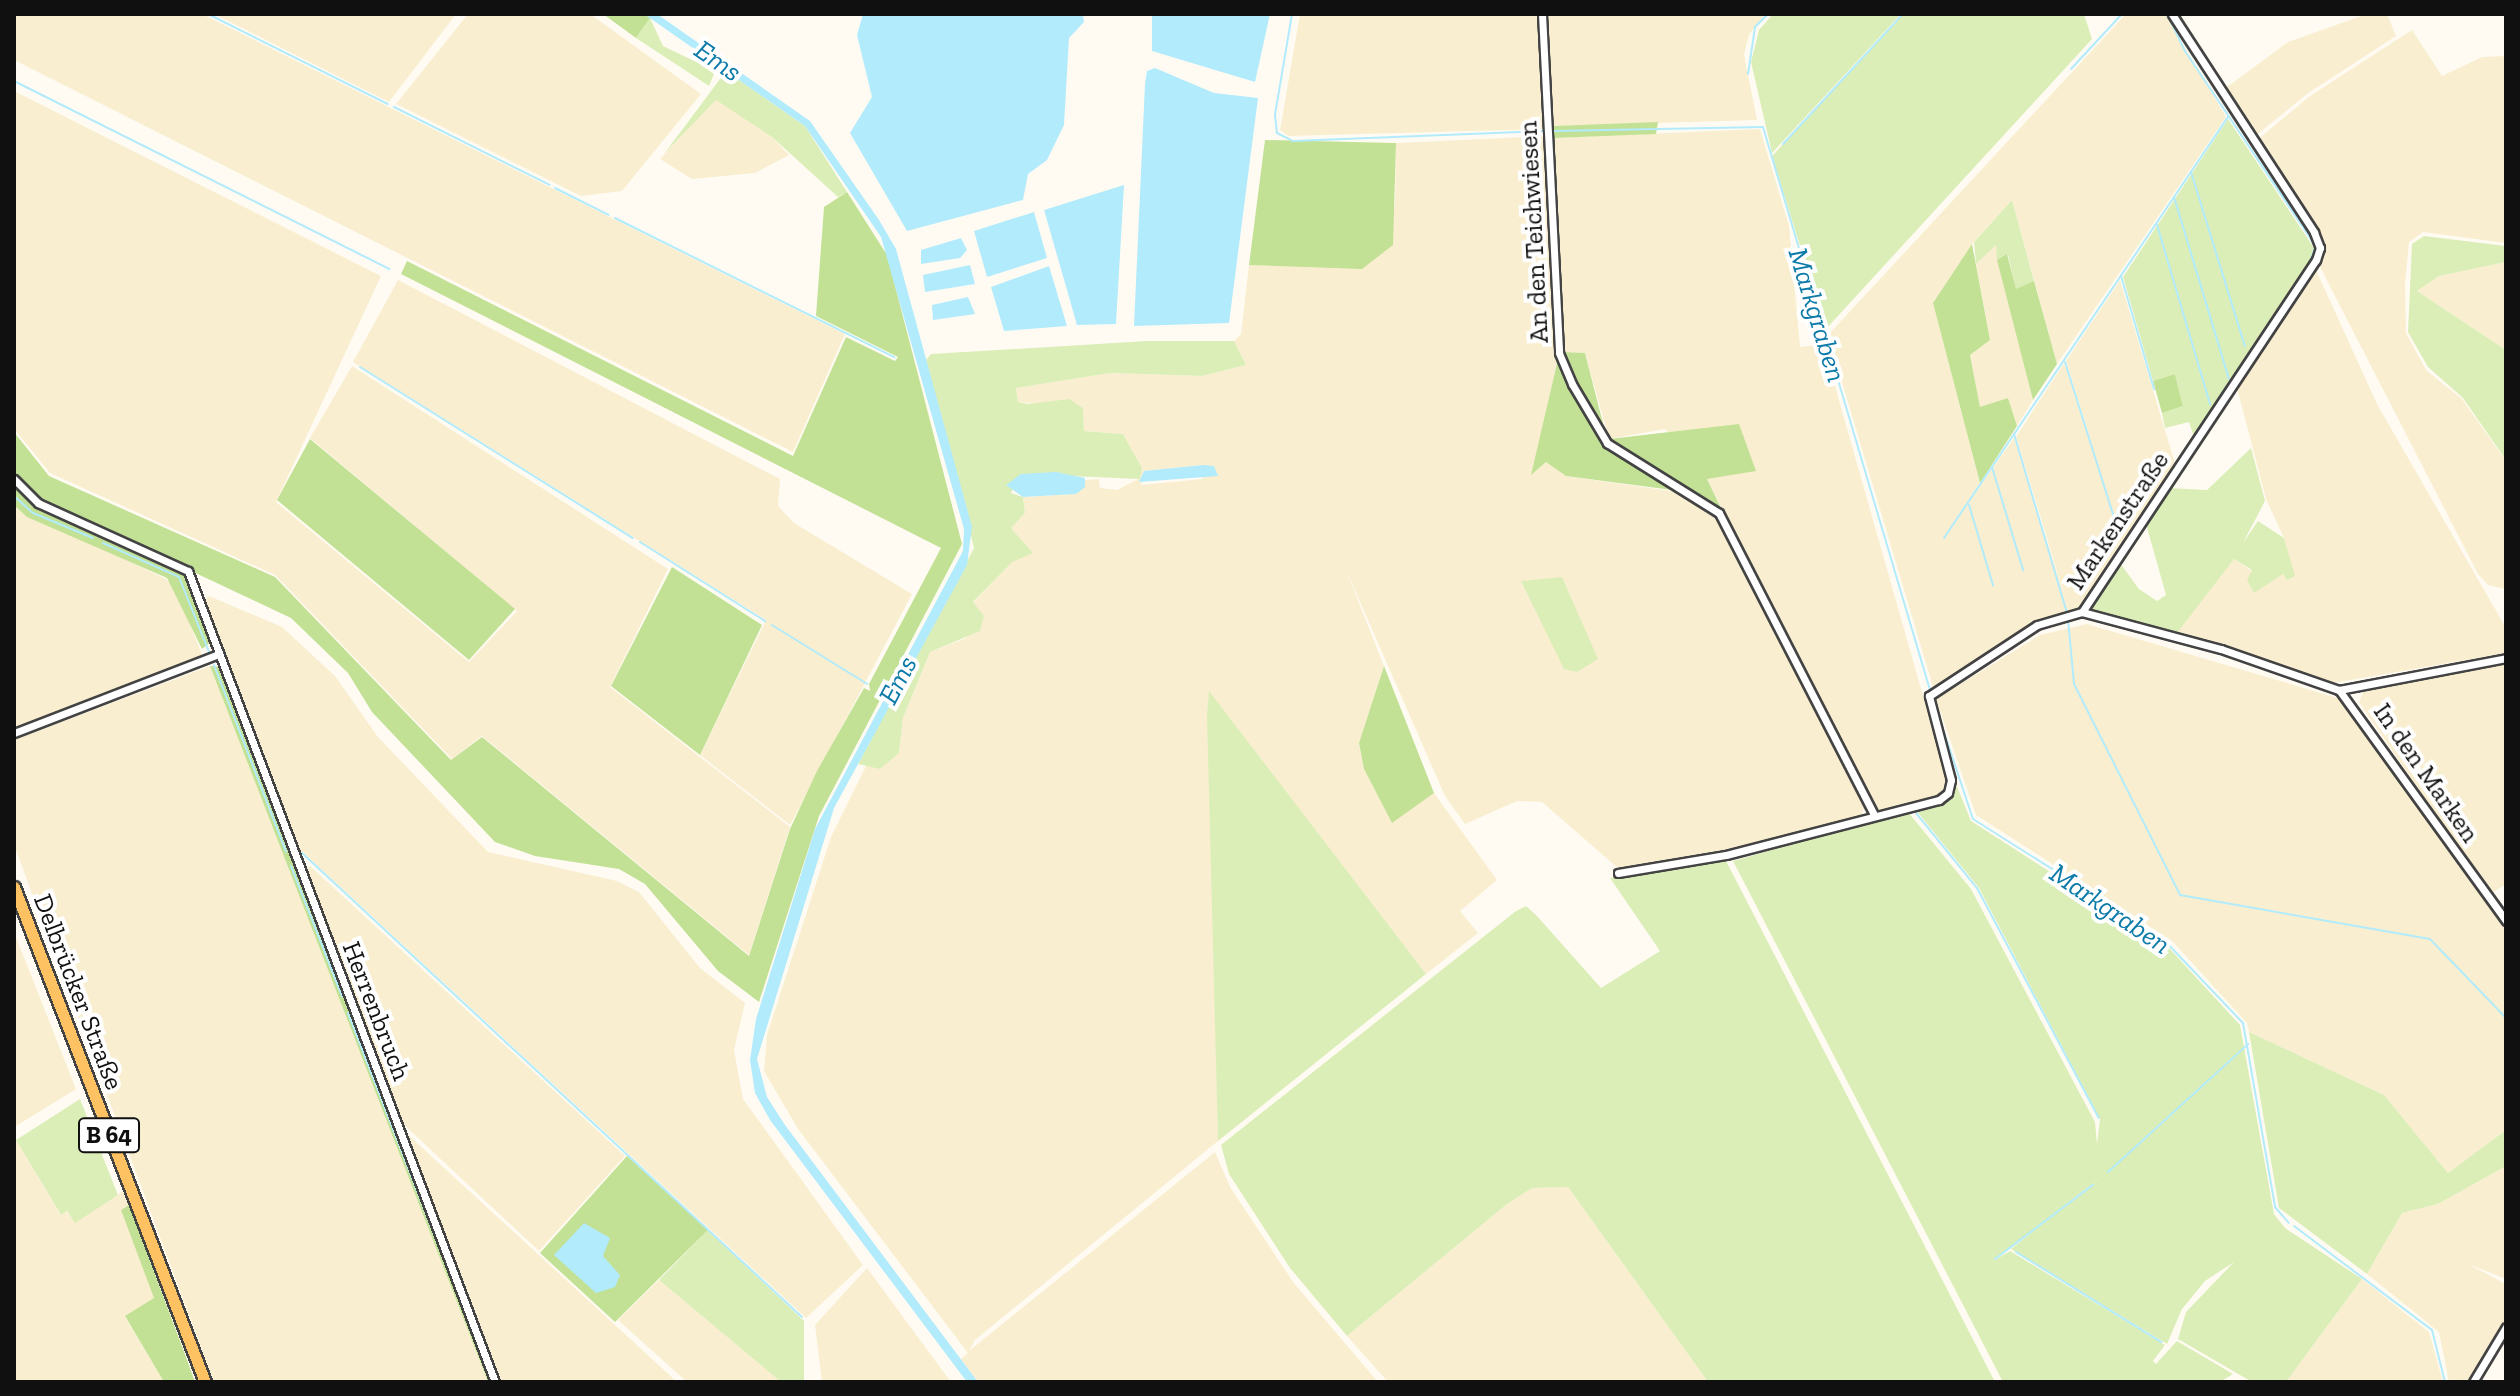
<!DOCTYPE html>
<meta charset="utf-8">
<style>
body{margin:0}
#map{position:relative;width:2520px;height:1396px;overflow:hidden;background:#fffbf3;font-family:"Zilla Slab",serif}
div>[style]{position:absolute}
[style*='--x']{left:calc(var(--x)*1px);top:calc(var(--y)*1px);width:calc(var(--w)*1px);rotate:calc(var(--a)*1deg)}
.farmland>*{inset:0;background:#f9efd0}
.green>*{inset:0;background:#dceeb8}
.forest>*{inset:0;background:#c2e195}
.water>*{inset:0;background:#b2ebfc}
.stream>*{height:2px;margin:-1px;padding:0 1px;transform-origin:1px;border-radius:1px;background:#b2ebfc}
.roads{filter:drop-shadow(2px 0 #434343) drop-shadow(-2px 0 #434343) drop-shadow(0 2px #434343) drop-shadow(0 -2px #434343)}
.minor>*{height:7px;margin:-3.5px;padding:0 3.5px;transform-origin:3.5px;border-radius:3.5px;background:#fff}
.primary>*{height:11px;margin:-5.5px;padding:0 5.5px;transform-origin:5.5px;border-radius:5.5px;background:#ffc263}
span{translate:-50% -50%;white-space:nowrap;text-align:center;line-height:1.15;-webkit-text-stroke:8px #fff;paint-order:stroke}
.shield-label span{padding:2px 6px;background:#fff;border:2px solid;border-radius:6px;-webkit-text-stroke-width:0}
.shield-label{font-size:24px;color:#101010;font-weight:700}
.street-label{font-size:26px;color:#101010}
.water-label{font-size:28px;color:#0b7aa8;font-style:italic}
.frame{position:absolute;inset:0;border:16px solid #101010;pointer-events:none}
</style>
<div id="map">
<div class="farmland">
<i style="clip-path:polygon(14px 14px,202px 14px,845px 334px,793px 452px,14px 60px)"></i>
<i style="clip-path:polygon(214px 14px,456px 14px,389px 102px)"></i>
<i style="clip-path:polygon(468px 14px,590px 14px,701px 94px,622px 191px,581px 196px,396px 104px)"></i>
<i style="clip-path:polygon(1300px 14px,1537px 14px,1547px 129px,1288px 136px,1280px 130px)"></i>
<i style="clip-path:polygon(1548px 14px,1765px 14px,1749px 35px,1744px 55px,1757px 120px,1553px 126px)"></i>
<i style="clip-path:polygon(2126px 14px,2165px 14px,2226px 117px,2057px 364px,2012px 200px,1972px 244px,1933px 303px,1980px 483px,1943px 539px,2014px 438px,2069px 610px,2016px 437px,2064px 363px,2094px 450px,2066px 361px,2120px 280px,2176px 467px,2078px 610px,2040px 621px,1933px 687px,1828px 335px)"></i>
<i style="clip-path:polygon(2367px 14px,2387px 14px,2396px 36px,2307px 94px,2254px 137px,2223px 90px,2288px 42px)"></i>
<i style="clip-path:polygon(2412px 30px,2442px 76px,2482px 57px,2506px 56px,2506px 243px,2423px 232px,2409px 242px,2405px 285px,2406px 333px,2426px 370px,2462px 399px,2506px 461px,2506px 589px,2488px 585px,2478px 574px,2319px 265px,2325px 249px,2313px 225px,2256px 141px,2310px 96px)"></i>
<i style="clip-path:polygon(14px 91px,381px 276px,276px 502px,469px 662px,517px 611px,310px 438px,352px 366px,668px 569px,610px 687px,790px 827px,749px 955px,482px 736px,452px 759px,275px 575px,50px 473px,14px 429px)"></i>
<i style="clip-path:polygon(716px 99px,772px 137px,789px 155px,755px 173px,692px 179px,660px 159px)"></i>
<i style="clip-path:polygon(1760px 129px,1789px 226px,1800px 347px,1823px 344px,1945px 773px,1947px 786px,1936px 797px,1881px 811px,1872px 805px,1707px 479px,1665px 429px,1609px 439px,1585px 353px,1563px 352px,1554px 138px)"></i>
<i style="clip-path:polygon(evenodd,1548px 136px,1558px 359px,1532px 474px,1546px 462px,1566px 476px,1671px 491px,1711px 511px,1733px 539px,1865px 806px,1861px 815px,1724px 852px,1619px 869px,1542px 802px,1517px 801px,1465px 824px,1445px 796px,1346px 570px,1384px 666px,1359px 743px,1364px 769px,1392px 822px,1434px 793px,1497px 880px,1460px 911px,1478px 933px,1426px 974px,1209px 693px,1218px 1141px,975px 1340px,969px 1351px,1215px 1152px,1230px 1187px,1293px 1282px,1378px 1382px,978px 1382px,961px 1359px,968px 1353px,798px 1129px,764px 1071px,767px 1035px,831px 837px,866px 766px,899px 753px,903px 718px,930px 652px,966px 638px,973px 603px,1012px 561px,1032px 552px,1011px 528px,1025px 513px,1023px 497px,1076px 494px,1086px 480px,1099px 479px,1100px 488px,1117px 490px,1140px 478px,1142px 468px,1123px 434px,1084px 431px,1083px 408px,1018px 402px,1016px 388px,1110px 373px,1202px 376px,1246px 365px,1234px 341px,1241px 334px,1249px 265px,1288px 266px,1395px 205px,1396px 143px,1548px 136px,1202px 465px,1203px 479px,1141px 485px,1144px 471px,1202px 465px)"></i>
<i style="clip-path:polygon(1996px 244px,2033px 400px,2017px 426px,2008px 398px,1980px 408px,1970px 355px,1990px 340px,1976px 264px)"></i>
<i style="clip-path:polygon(2506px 262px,2506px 350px,2417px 291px,2439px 276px)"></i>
<i style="clip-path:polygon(2316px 270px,2377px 404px,2506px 628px,2506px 653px,2333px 683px,2177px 633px,2185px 614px,2234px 559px,2252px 571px,2284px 538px,2266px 499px,2236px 384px)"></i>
<i style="clip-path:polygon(398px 280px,780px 479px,778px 506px,794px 523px,912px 594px,790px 825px,700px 755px,766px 620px,353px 362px)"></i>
<i style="clip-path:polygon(14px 506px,166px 579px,176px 589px,203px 657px,14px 728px)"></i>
<i style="clip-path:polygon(209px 596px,282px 627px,335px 676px,378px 737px,488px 852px,617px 881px,639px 892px,700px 968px,745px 1003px,734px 1050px,743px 1099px,863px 1265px,806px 1318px,295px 845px,205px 601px)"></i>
<i style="clip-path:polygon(2087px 624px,2341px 699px,2363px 719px,2506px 927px,2506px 1130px,2448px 1173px,2384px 1095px,2249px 1032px,2247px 1023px,2172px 941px,1976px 815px,1936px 699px,2040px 635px)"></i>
<i style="clip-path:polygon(2506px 663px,2506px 884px,2490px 894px,2359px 702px,2363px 692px)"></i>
<i style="clip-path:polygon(210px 666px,488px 1382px,214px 1382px,14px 845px,14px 740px)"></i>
<i style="clip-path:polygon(310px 866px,625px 1156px,539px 1251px,401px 1122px,304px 871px)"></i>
<i style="clip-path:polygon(14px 932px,76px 1089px,16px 1126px,14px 1123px)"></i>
<i style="clip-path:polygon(404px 1131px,615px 1325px,677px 1382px,500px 1382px)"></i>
<i style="clip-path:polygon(16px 1140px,60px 1214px,66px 1211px,75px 1222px,123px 1191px,129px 1205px,121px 1210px,155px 1298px,125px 1317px,164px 1382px,14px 1382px)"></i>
<i style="clip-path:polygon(2506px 1166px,2506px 1279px,2468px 1264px,2506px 1284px,2506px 1319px,2471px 1382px,2449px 1382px,2439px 1332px,2367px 1274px,2402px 1213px,2438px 1204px)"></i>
<i style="clip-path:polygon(1568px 1187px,1708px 1382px,1388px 1382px,1347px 1336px,1507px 1204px,1532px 1188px)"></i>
<i style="clip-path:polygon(867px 1268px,951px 1382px,822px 1382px,815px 1325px)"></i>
<i style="clip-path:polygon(2362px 1279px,2429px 1332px,2443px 1382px,2286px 1382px)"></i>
<i style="clip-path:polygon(659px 1280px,781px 1382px,687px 1382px,618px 1320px)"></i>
</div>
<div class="green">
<i style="clip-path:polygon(1773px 14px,1901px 14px,1772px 153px,1751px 62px,1759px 30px)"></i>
<i style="clip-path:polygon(1904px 14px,2084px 14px,2092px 39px,1826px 329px,1772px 156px)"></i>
<i style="clip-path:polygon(650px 18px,663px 46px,715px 71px,709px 86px,636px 38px)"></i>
<i style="clip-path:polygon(726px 71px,805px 126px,847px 192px,838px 197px,772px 137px,716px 100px,664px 154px)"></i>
<i style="clip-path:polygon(2228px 119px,2314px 248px,2311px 262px,2194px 437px,2189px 422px,2165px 428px,2162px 413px,2183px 406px,2175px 374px,2153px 381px,2123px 277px)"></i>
<i style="clip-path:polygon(2012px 200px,2034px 281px,2016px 290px,2008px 255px,1997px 260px,1996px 245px,1976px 264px,1974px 242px)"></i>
<i style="clip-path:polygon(2424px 236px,2506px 246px,2506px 262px,2439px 276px,2417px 291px,2506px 350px,2506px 460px,2463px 398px,2428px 367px,2408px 332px,2412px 244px)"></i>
<i style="clip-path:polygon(1147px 341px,1234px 341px,1246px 365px,1202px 376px,1110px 373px,1016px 388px,1018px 402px,1028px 404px,1069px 399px,1083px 408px,1084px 431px,1123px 434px,1142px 468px,1140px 479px,1021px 474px,1011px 493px,1023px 497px,1025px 513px,1011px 528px,1033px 553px,1012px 562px,973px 602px,984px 616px,980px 631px,930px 652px,903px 718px,899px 753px,880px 769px,858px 764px,974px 548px,926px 360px,931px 354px)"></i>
<i style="clip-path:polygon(2251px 448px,2265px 501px,2243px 543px,2258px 521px,2284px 538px,2295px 576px,2287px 580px,2283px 574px,2254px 593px,2247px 580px,2252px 570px,2234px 559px,2177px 633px,2094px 613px,2091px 603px,2120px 563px,2139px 589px,2157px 601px,2166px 595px,2146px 524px,2169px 488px,2207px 490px)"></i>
<i style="clip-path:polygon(1562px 577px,1598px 659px,1577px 672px,1564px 669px,1521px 581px)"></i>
<i style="clip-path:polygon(1209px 691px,1426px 974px,1218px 1141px,1207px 716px)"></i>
<i style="clip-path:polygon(1956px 784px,1971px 821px,2169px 948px,2240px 1025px,2274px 1214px,2285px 1228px,2362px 1279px,2286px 1382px,2252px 1382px,2178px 1339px,2186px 1312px,2234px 1262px,2205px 1281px,2182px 1309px,2167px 1344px,2011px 1249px,2106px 1173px,1993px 1261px,2010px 1251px,2165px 1345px,2153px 1361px,2156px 1364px,2177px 1341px,2233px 1374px,2220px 1382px,2003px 1382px,1733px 861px,1908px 812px,1971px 889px,2095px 1122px,2097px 1144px,2100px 1119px,1979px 888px,1915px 809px,1949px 796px)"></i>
<i style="clip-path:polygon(1726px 861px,1995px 1382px,1708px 1382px,1568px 1187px,1532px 1188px,1507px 1204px,1347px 1336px,1290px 1268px,1229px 1174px,1221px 1145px,1516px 911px,1526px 906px,1537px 916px,1601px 988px,1660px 951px,1610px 878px)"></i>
<i style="clip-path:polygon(2249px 1032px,2384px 1095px,2448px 1173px,2506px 1130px,2506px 1166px,2438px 1204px,2402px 1213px,2367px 1274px,2279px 1208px)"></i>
<i style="clip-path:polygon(80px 1099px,118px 1195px,75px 1223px,67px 1211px,61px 1215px,16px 1140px)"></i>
<i style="clip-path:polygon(708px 1230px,804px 1321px,804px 1382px,781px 1382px,659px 1280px)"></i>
</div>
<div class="forest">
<i style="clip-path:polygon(603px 14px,644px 14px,650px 18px,636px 38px)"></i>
<i style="clip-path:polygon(1658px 122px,1656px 134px,1554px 138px,1553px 126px)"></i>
<i style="clip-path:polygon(1265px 140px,1396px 143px,1393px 245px,1362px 269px,1249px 265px)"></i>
<i style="clip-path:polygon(847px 192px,887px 255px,962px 544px,819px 816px,759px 1002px,718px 971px,645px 884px,619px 869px,535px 856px,495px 842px,372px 712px,348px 673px,291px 618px,187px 569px,211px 642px,202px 649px,167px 578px,27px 517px,14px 505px,14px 432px,49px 476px,275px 577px,451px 760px,482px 737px,749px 956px,790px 829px,817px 771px,864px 688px,870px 691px,869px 684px,941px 548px,401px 274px,407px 261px,793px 456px,846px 337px,895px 361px,898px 357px,816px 316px,824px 207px)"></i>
<i style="clip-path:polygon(1972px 244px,1990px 340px,1970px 355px,1980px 407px,2008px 398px,2017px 426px,1980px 483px,1933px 303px)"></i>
<i style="clip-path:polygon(2007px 254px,2016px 289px,2034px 281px,2057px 364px,2033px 400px,1997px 260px)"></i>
<i style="clip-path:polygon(1563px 352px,1585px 353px,1606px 435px,1573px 378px)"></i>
<i style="clip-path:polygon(1558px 359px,1605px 446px,1672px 490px,1566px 476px,1546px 462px,1531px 475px)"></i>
<i style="clip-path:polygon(2175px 374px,2183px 406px,2162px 413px,2153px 381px)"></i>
<i style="clip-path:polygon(1739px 424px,1756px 471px,1707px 479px,1722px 510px,1609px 439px)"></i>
<i style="clip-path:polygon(310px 439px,515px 609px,469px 660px,277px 500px)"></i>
<i style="clip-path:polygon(672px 567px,762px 625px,700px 755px,611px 686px)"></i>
<i style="clip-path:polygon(210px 666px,223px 667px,494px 1382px,488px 1382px)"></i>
<i style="clip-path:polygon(1384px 666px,1434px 793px,1392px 823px,1364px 769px,1359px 743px)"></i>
<i style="clip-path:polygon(627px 1156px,708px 1230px,615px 1322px,540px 1253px)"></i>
<i style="clip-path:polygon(129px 1205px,186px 1357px,195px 1382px,164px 1382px,125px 1316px,154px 1298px,121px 1210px)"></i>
</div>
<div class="water">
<i style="clip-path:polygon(644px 14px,657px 14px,810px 121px,879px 220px,896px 249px,972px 527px,967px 565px,834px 808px,757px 1059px,767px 1097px,785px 1125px,978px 1382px,967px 1382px,770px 1120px,755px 1093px,750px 1060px,756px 1019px,815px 829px,963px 551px,964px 529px,881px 237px,805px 126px)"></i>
<i style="clip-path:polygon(863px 14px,1083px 14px,1084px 22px,1069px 38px,1064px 125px,1047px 160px,1028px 174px,1023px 200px,907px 231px,850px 133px,872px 97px,857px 35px)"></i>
<i style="clip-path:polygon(1152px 14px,1270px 14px,1255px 82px,1152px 51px)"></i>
<i style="clip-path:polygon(1155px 68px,1214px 93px,1258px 98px,1229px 323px,1134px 326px,1145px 84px,1147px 71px)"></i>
<i style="clip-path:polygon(1124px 185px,1116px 324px,1077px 325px,1044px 210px)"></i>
<i style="clip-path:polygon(1034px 212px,1047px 258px,987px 277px,974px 231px)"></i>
<i style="clip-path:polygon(961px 238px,967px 250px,960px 258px,921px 264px,921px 250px)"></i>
<i style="clip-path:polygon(970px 265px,975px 284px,925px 292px,923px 275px)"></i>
<i style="clip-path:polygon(1049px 266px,1067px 326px,1004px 331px,991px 287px)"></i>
<i style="clip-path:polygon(968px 297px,975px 314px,933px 320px,932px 305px)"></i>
<i style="clip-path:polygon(1203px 465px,1214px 466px,1218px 476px,1139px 482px,1144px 471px)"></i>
<i style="clip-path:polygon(1056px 472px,1085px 478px,1085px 487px,1076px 494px,1023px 497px,1006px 485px,1021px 474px)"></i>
<i style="clip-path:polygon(584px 1223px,610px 1238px,603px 1256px,620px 1275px,615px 1287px,596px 1293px,554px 1255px)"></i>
</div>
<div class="stream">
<i style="--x:208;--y:14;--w:201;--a:26.6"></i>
<i style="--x:1292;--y:14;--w:102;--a:99.6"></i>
<i style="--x:1275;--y:115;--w:18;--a:84"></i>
<i style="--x:1277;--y:133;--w:18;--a:27"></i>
<i style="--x:1293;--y:141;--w:252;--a:-2.3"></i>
<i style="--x:2167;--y:14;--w:41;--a:64.1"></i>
<i style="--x:2185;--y:51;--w:223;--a:56.2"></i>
<i style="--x:2309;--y:236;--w:13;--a:61"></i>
<i style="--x:2315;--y:247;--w:13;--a:108"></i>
<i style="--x:2071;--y:69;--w:75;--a:-47.2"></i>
<i style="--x:1748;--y:74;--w:48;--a:-81.5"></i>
<i style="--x:1755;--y:27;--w:18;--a:-45"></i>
<i style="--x:14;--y:81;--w:420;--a:26.6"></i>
<i style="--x:394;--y:107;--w:174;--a:26.6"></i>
<i style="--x:1552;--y:131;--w:211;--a:-1.1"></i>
<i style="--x:1763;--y:127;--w:587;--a:73.48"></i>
<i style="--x:1783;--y:144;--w:177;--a:-47.3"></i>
<i style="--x:2191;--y:172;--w:182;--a:72.8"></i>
<i style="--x:555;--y:188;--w:60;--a:26.6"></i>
<i style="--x:2174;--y:197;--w:190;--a:73.2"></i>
<i style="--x:615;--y:218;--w:312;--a:26.5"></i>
<i style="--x:2157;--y:225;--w:187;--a:73.5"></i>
<i style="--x:2121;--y:276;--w:118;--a:73.7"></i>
<i style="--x:2065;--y:362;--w:182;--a:72.5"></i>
<i style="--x:360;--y:367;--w:322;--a:32.1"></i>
<i style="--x:2014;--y:434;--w:184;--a:73.5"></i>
<i style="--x:1992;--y:467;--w:108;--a:73.2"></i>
<i style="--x:14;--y:496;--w:25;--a:42"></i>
<i style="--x:33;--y:513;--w:65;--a:22.6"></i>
<i style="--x:1969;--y:505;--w:84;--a:73.3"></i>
<i style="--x:1944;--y:538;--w:508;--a:-56"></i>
<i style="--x:640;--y:542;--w:148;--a:32.3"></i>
<i style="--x:103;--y:543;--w:83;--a:24.1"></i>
<i style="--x:179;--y:577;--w:81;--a:68.2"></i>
<i style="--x:2068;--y:620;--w:64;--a:84.6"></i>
<i style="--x:2074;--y:684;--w:236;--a:63.3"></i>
<i style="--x:2180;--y:895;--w:254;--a:10"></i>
<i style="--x:2430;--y:939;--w:110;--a:46.1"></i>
<i style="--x:772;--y:625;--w:112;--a:31.8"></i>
<i style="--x:214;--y:665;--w:200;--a:68.9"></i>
<i style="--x:1936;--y:708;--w:117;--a:71.6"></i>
<i style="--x:1973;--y:819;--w:225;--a:32.3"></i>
<i style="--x:2163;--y:939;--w:116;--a:46.4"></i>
<i style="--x:2243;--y:1023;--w:187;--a:80.1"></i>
<i style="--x:2275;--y:1207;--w:21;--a:49"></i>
<i style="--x:1916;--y:813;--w:97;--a:50.9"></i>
<i style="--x:1977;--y:888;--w:260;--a:62.1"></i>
<i style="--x:302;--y:853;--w:682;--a:42.86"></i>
<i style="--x:291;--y:866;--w:140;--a:68.6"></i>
<i style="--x:348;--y:1013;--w:396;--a:68.8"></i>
<i style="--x:2108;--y:1172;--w:190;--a:-42.4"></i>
<i style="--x:2294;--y:1226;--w:173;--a:37"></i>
<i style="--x:2432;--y:1330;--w:54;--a:76"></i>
<i style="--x:2016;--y:1252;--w:171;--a:31.8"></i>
<i style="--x:1995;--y:1259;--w:123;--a:-37.1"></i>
</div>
<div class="roads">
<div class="minor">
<i style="--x:1542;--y:14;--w:339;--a:87.1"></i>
<i style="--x:1559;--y:353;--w:34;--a:67"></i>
<i style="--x:1572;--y:384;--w:69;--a:59.3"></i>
<i style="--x:1607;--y:443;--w:132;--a:32"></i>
<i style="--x:1719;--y:513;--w:339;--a:62.8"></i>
<i style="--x:14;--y:479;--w:34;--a:45"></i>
<i style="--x:38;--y:503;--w:165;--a:24.4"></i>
<i style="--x:188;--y:571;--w:867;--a:69.27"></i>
<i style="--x:2082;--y:612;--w:144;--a:14.9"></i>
<i style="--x:2221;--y:649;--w:125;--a:19.2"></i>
<i style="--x:2339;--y:690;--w:285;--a:54.1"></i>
<i style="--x:2339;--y:690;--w:170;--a:-10.8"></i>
<i style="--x:14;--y:733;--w:220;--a:-21.1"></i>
<i style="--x:1618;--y:873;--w:109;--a:-9.5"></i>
<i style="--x:1726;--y:855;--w:220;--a:-14.5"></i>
<i style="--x:1939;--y:800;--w:11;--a:-38"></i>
<i style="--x:1948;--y:793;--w:13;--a:-77"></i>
<i style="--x:1951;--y:780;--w:87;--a:-104.7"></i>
<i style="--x:1929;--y:696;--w:129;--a:-33.3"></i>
<i style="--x:2037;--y:625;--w:47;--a:-16.1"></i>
<i style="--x:2082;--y:612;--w:423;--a:-56.4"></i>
<i style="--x:2316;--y:260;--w:13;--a:-72"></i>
<i style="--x:2320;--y:248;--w:17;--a:-111"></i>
<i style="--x:2314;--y:232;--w:260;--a:-123.1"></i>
<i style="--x:2473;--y:1382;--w:64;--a:-59"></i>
</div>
<div class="primary">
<i style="--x:14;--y:887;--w:531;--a:68.9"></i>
</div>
</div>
<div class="shield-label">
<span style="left:109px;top:1135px">B 64</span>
</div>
<div class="street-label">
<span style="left:1534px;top:232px;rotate:-93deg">An den Teichwiesen</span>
<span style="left:2118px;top:521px;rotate:-56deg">Markenstraße</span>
<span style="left:2426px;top:773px;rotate:55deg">In den Marken</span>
<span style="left:78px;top:992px;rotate:69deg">Delbrücker Straße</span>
<span style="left:376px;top:1011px;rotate:69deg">Herrenbruch</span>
</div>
<div class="water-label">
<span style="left:718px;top:61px;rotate:35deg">Ems</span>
<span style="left:1817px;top:315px;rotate:73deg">Markgraben</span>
<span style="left:898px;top:680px;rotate:-62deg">Ems</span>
<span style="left:2110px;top:909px;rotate:34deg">Markgraben</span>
</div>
<div class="frame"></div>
</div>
